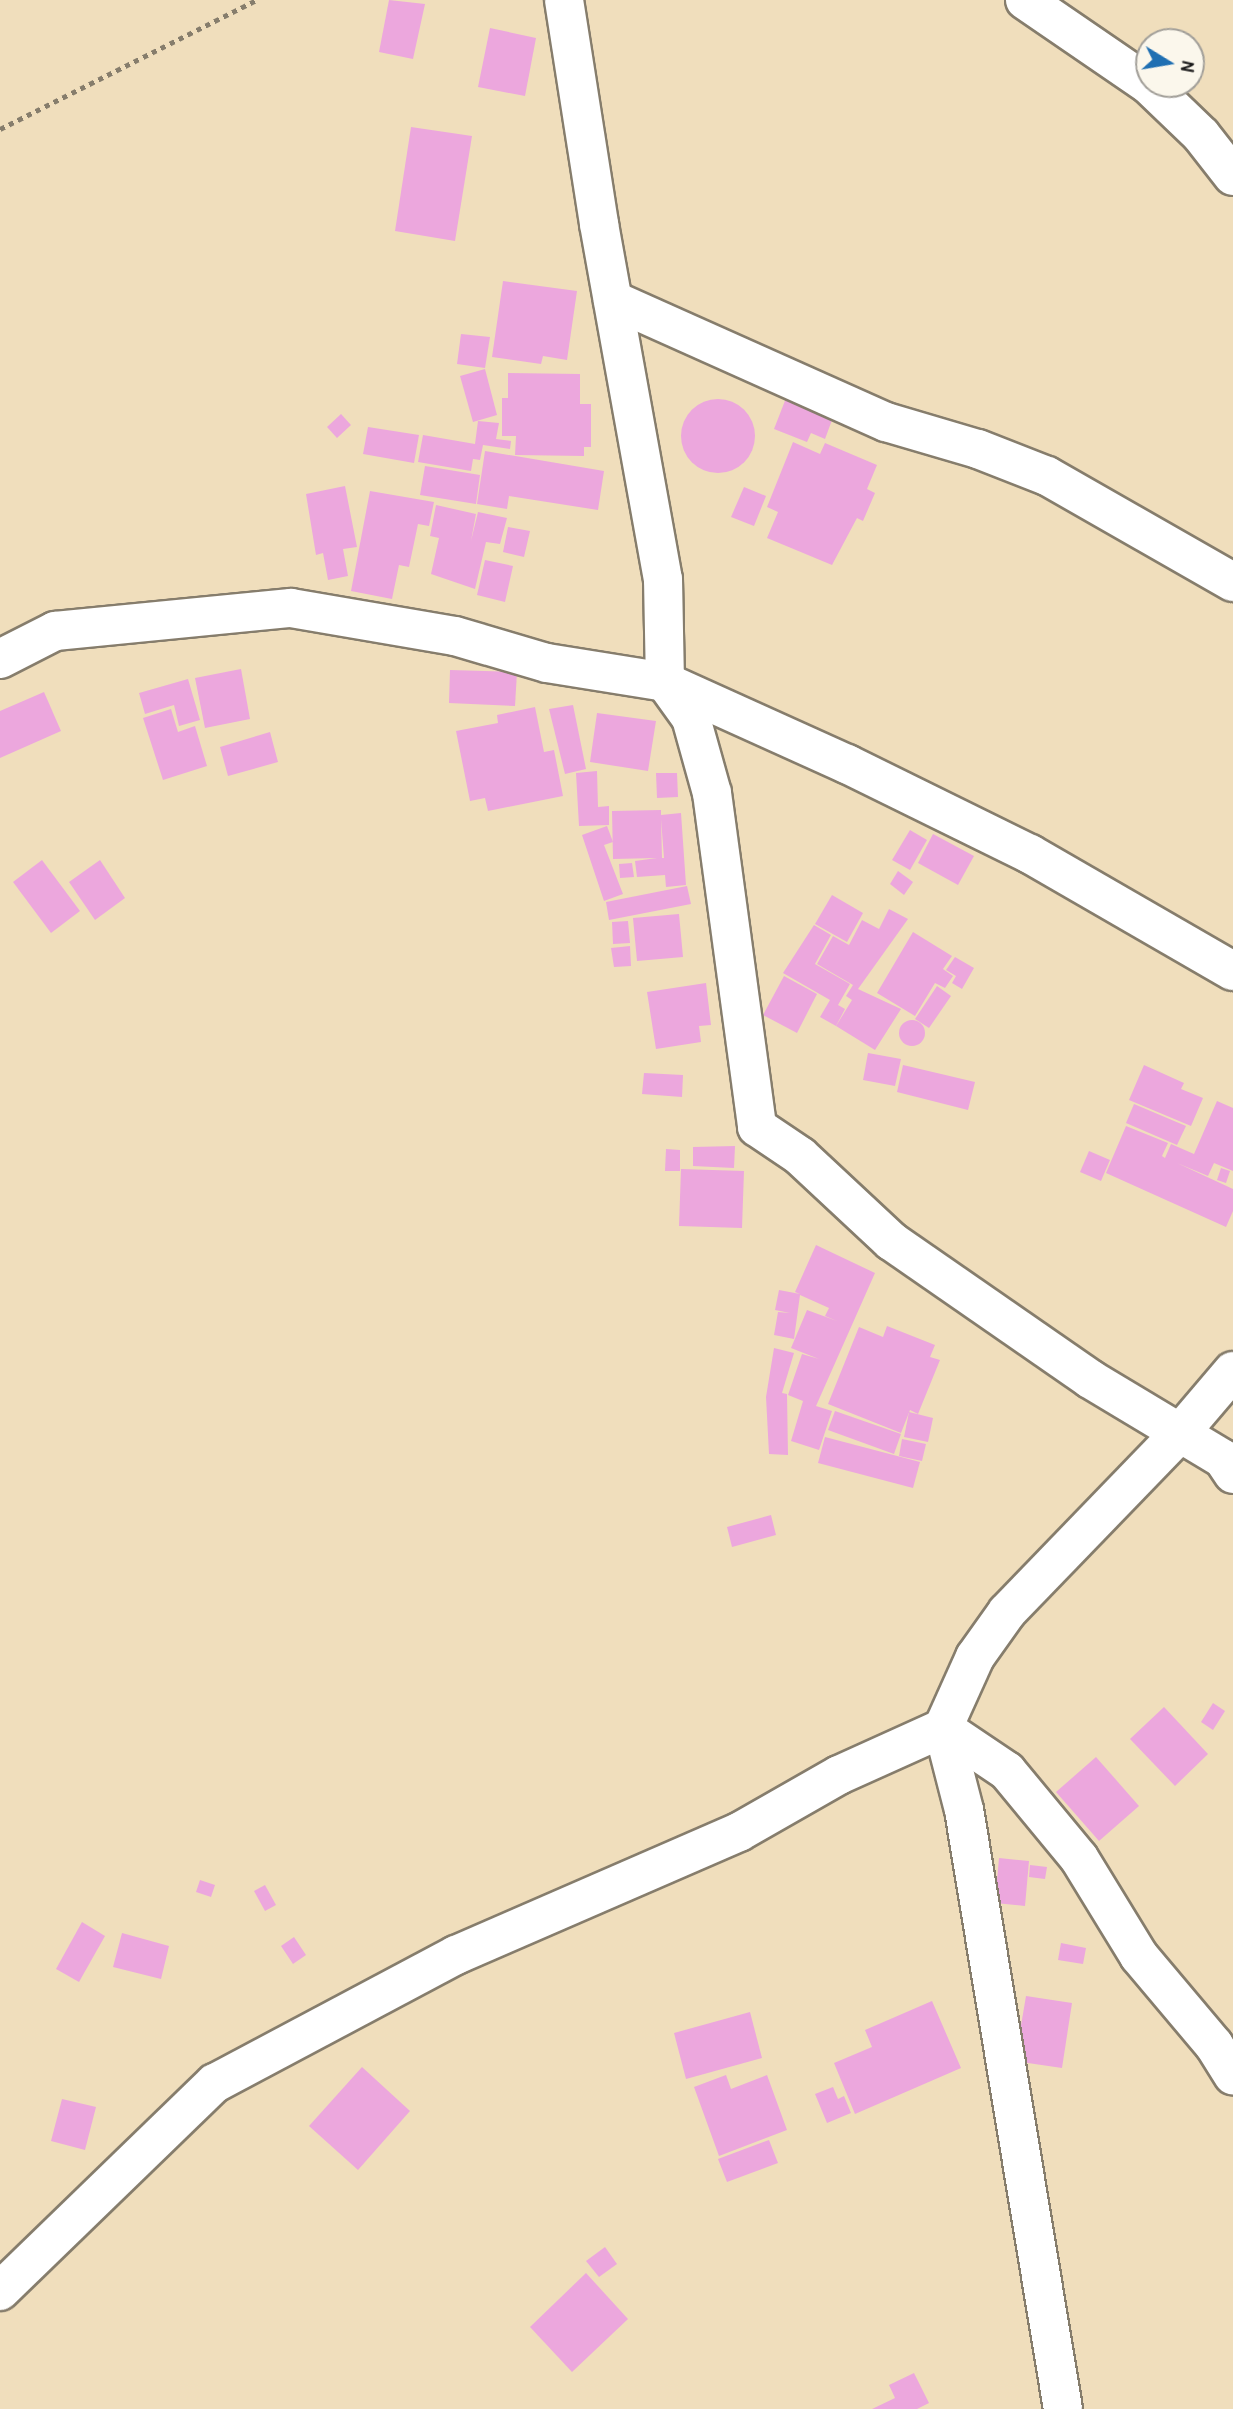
<!DOCTYPE html>
<style>
body{margin:0}
#map{position:relative;width:1233px;height:2409px;overflow:hidden;background:#f0debc;font-family:"Patrick Hand",sans-serif}
div>[style]{position:absolute}
[style*='--x']{left:calc(var(--x)*1px);top:calc(var(--y)*1px);width:calc(var(--w)*1px);rotate:calc(var(--a)*1deg)}
.building>*{inset:0;background:#eca7dd}
.round{border-radius:50%}
.path>*{height:4.5px;margin-top:-2.25px;transform-origin:0;background:repeating-linear-gradient(90deg,#867d6c 0 5px,transparent 0 10px)}
.roads{filter:drop-shadow(2px 0 #867d6c) drop-shadow(-2px 0 #867d6c) drop-shadow(0 2px #867d6c) drop-shadow(0 -2px #867d6c)}
.minor>*{height:38px;margin:-19px;padding:0 19px;transform-origin:19px;border-radius:19px;background:#fff}
span{translate:-50% -50%;white-space:nowrap;text-align:center;line-height:1.15;-webkit-text-stroke:5px #fbf7ec;paint-order:stroke}
.north{position:absolute;left:1135px;top:28px;width:70px;height:70px;box-sizing:border-box;background:#fbf7ec;border:2px solid #a29f99;border-radius:50%;rotate:101deg;font-size:19px;font-weight:700;line-height:28px;text-align:center;color:#1c1c1c}
.north::after{content:'';display:block;margin:auto;width:24px;height:32px;background:#1f6fb2;clip-path:polygon(50% 0,100% 100%,50% 72%,0 100%)}
</style>
<div id="map">
<div class="building">
<i style="clip-path:polygon(389px 0,425px 4px,413px 59px,379px 52px)"></i>
<i style="clip-path:polygon(490px 28px,536px 38px,525px 96px,478px 87px)"></i>
<i style="clip-path:polygon(411px 127px,472px 136px,455px 241px,395px 231px)"></i>
<i style="clip-path:polygon(503px 281px,577px 291px,567px 360px,543px 356px,541px 364px,492px 357px)"></i>
<i style="clip-path:polygon(461px 334px,490px 337px,485px 368px,457px 364px)"></i>
<i style="clip-path:polygon(485px 369px,497px 415px,473px 422px,460px 376px)"></i>
<i style="clip-path:polygon(508px 373px,580px 374px,580px 404px,591px 404px,591px 447px,584px 447px,584px 456px,515px 455px,516px 436px,502px 436px,502px 398px,508px 398px)"></i>
<i style="clip-path:polygon(788px 393px,835px 412px,825px 439px,811px 433px,807px 442px,774px 429px)"></i>
<i class="round" style="left:681px;top:399px;width:74px;height:74px"></i>
<i style="clip-path:polygon(341px 414px,351px 425px,337px 438px,327px 427px)"></i>
<i style="clip-path:polygon(478px 421px,499px 423px,496px 439px,511px 441px,510px 449px,483px 445px,480px 460px,473px 459px,471px 471px,418px 462px,423px 435px,475px 444px)"></i>
<i style="clip-path:polygon(368px 427px,419px 435px,414px 463px,363px 454px)"></i>
<i style="clip-path:polygon(793px 442px,820px 454px,825px 443px,877px 465px,867px 489px,875px 493px,863px 521px,857px 518px,832px 565px,767px 538px,778px 512px,767px 507px)"></i>
<i style="clip-path:polygon(485px 451px,604px 471px,598px 510px,509px 496px,507px 509px,477px 504px)"></i>
<i style="clip-path:polygon(425px 466px,480px 475px,476px 504px,420px 495px)"></i>
<i style="clip-path:polygon(345px 486px,357px 547px,343px 549px,348px 576px,328px 580px,323px 553px,316px 555px,306px 494px)"></i>
<i style="clip-path:polygon(744px 487px,766px 496px,754px 526px,731px 517px)"></i>
<i style="clip-path:polygon(370px 491px,434px 502px,429px 526px,418px 524px,409px 567px,399px 565px,392px 599px,351px 591px)"></i>
<i style="clip-path:polygon(436px 505px,476px 514px,471px 541px,478px 512px,507px 518px,500px 544px,486px 542px,475px 589px,431px 574px,439px 538px,430px 536px)"></i>
<i style="clip-path:polygon(508px 527px,530px 531px,524px 557px,503px 552px)"></i>
<i style="clip-path:polygon(485px 560px,513px 566px,505px 602px,477px 595px)"></i>
<i style="clip-path:polygon(241px 669px,250px 719px,205px 728px,195px 678px)"></i>
<i style="clip-path:polygon(450px 670px,517px 672px,515px 706px,449px 703px)"></i>
<i style="clip-path:polygon(188px 679px,200px 720px,179px 726px,174px 705px,145px 714px,139px 693px)"></i>
<i style="clip-path:polygon(44px 692px,61px 731px,0 758px,0 711px)"></i>
<i style="clip-path:polygon(573px 705px,586px 769px,565px 774px,549px 709px)"></i>
<i style="clip-path:polygon(535px 707px,544px 752px,554px 750px,563px 796px,488px 811px,485px 798px,470px 801px,456px 731px,498px 723px,497px 715px)"></i>
<i style="clip-path:polygon(171px 709px,178px 732px,195px 726px,207px 766px,163px 780px,143px 718px)"></i>
<i style="clip-path:polygon(597px 713px,656px 721px,648px 771px,590px 762px)"></i>
<i style="clip-path:polygon(270px 732px,278px 762px,228px 776px,220px 747px)"></i>
<i style="clip-path:polygon(597px 771px,598px 807px,609px 806px,609px 825px,579px 826px,576px 773px)"></i>
<i style="clip-path:polygon(656px 773px,677px 773px,678px 797px,657px 798px)"></i>
<i style="clip-path:polygon(evenodd,661px 810px,661px 815px,681px 813px,686px 885px,666px 887px,665px 875px,637px 877px,635px 861px,657px 858px,613px 859px,612px 811px,661px 810px,661px 819px,664px 858px,662px 858px,661px 819px)"></i>
<i style="clip-path:polygon(607px 826px,613px 842px,604px 845px,623px 894px,604px 901px,582px 835px)"></i>
<i style="clip-path:polygon(910px 830px,927px 840px,910px 870px,892px 860px)"></i>
<i style="clip-path:polygon(933px 834px,974px 856px,958px 885px,918px 863px)"></i>
<i style="clip-path:polygon(42px 860px,80px 911px,51px 933px,13px 882px)"></i>
<i style="clip-path:polygon(100px 860px,125px 898px,95px 920px,69px 882px)"></i>
<i style="clip-path:polygon(632px 863px,634px 877px,620px 878px,619px 864px)"></i>
<i style="clip-path:polygon(898px 871px,913px 882px,904px 895px,890px 884px)"></i>
<i style="clip-path:polygon(687px 886px,691px 904px,609px 920px,606px 902px)"></i>
<i style="clip-path:polygon(832px 895px,863px 913px,847px 942px,815px 924px)"></i>
<i style="clip-path:polygon(889px 909px,908px 919px,858px 989px,901px 1009px,875px 1050px,836px 1026px,852px 1000px,846px 996px,853px 985px,817px 964px,833px 936px,849px 945px,862px 920px,879px 929px)"></i>
<i style="clip-path:polygon(679px 914px,683px 957px,637px 961px,633px 918px)"></i>
<i style="clip-path:polygon(628px 921px,630px 943px,613px 944px,612px 922px)"></i>
<i style="clip-path:polygon(814px 925px,831px 935px,815px 964px,850px 984px,838px 1005px,845px 1009px,836px 1026px,820px 1017px,830px 1000px,783px 973px)"></i>
<i style="clip-path:polygon(913px 932px,952px 956px,943px 969px,953px 976px,945px 988px,935px 983px,915px 1016px,877px 993px)"></i>
<i style="clip-path:polygon(630px 946px,631px 966px,614px 967px,611px 948px)"></i>
<i style="clip-path:polygon(955px 957px,974px 968px,962px 989px,952px 983px,956px 976px,946px 970px)"></i>
<i style="clip-path:polygon(784px 976px,817px 994px,797px 1033px,763px 1015px)"></i>
<i style="clip-path:polygon(706px 983px,711px 1025px,699px 1026px,701px 1042px,656px 1049px,647px 992px)"></i>
<i style="clip-path:polygon(937px 986px,951px 996px,929px 1028px,915px 1019px)"></i>
<i class="round" style="left:899px;top:1020px;width:26px;height:26px"></i>
<i style="clip-path:polygon(868px 1053px,901px 1059px,895px 1086px,863px 1080px)"></i>
<i style="clip-path:polygon(903px 1065px,975px 1082px,968px 1110px,897px 1092px)"></i>
<i style="clip-path:polygon(1144px 1065px,1184px 1083px,1181px 1089px,1203px 1098px,1191px 1126px,1129px 1100px)"></i>
<i style="clip-path:polygon(644px 1073px,683px 1075px,682px 1097px,642px 1094px)"></i>
<i style="clip-path:polygon(1217px 1101px,1233px 1108px,1233px 1171px,1214px 1163px,1208px 1176px,1177px 1163px,1233px 1189px,1233px 1211px,1226px 1227px,1106px 1173px,1126px 1126px,1168px 1143px,1162px 1156px,1165px 1158px,1171px 1144px,1194px 1154px)"></i>
<i style="clip-path:polygon(1134px 1104px,1186px 1126px,1177px 1145px,1126px 1123px)"></i>
<i style="clip-path:polygon(735px 1146px,734px 1168px,693px 1166px,693px 1147px)"></i>
<i style="clip-path:polygon(666px 1149px,680px 1150px,680px 1171px,665px 1171px)"></i>
<i style="clip-path:polygon(1089px 1151px,1110px 1160px,1101px 1181px,1080px 1172px)"></i>
<i style="clip-path:polygon(1221px 1168px,1230px 1171px,1226px 1183px,1217px 1180px)"></i>
<i style="clip-path:polygon(681px 1169px,744px 1171px,742px 1228px,679px 1226px)"></i>
<i style="clip-path:polygon(816px 1245px,875px 1273px,816px 1406px,832px 1411px,819px 1450px,791px 1441px,803px 1401px,788px 1395px,802px 1354px,819px 1359px,791px 1348px,807px 1310px,837px 1321px,825px 1316px,829px 1308px,800px 1295px,794px 1339px,774px 1335px,778px 1312px,790px 1313px,775px 1310px,779px 1290px,800px 1294px,795px 1292px)"></i>
<i style="clip-path:polygon(887px 1326px,935px 1345px,930px 1357px,940px 1360px,918px 1414px,910px 1410px,901px 1433px,828px 1404px,859px 1327px,883px 1337px)"></i>
<i style="clip-path:polygon(774px 1348px,794px 1353px,782px 1393px,787px 1394px,788px 1455px,769px 1454px,766px 1397px)"></i>
<i style="clip-path:polygon(835px 1411px,901px 1434px,894px 1454px,828px 1430px)"></i>
<i style="clip-path:polygon(909px 1412px,933px 1418px,928px 1442px,904px 1437px)"></i>
<i style="clip-path:polygon(825px 1437px,920px 1462px,913px 1488px,818px 1463px)"></i>
<i style="clip-path:polygon(902px 1439px,926px 1444px,922px 1461px,899px 1456px)"></i>
<i style="clip-path:polygon(771px 1515px,776px 1535px,732px 1547px,727px 1527px)"></i>
<i style="clip-path:polygon(1213px 1703px,1225px 1711px,1213px 1730px,1201px 1722px)"></i>
<i style="clip-path:polygon(1164px 1707px,1208px 1754px,1175px 1786px,1130px 1739px)"></i>
<i style="clip-path:polygon(1096px 1757px,1139px 1806px,1099px 1841px,1056px 1792px)"></i>
<i style="clip-path:polygon(999px 1858px,1029px 1861px,1025px 1906px,995px 1903px)"></i>
<i style="clip-path:polygon(1030px 1865px,1047px 1867px,1045px 1879px,1029px 1877px)"></i>
<i style="clip-path:polygon(200px 1880px,215px 1885px,211px 1897px,196px 1892px)"></i>
<i style="clip-path:polygon(265px 1885px,276px 1905px,265px 1911px,254px 1891px)"></i>
<i style="clip-path:polygon(82px 1922px,105px 1936px,79px 1982px,56px 1969px)"></i>
<i style="clip-path:polygon(122px 1933px,169px 1946px,161px 1979px,113px 1967px)"></i>
<i style="clip-path:polygon(294px 1937px,306px 1955px,293px 1964px,281px 1946px)"></i>
<i style="clip-path:polygon(1061px 1943px,1086px 1948px,1083px 1964px,1058px 1960px)"></i>
<i style="clip-path:polygon(1026px 1996px,1072px 2003px,1062px 2068px,1015px 2061px)"></i>
<i style="clip-path:polygon(932px 2001px,961px 2068px,855px 2114px,834px 2063px,872px 2047px,865px 2030px)"></i>
<i style="clip-path:polygon(750px 2012px,762px 2058px,686px 2079px,674px 2033px)"></i>
<i style="clip-path:polygon(362px 2067px,410px 2111px,358px 2170px,309px 2126px)"></i>
<i style="clip-path:polygon(726px 2075px,731px 2089px,767px 2075px,787px 2130px,719px 2156px,694px 2087px)"></i>
<i style="clip-path:polygon(833px 2087px,838px 2099px,844px 2096px,851px 2113px,827px 2123px,815px 2094px)"></i>
<i style="clip-path:polygon(62px 2099px,96px 2107px,85px 2150px,51px 2141px)"></i>
<i style="clip-path:polygon(769px 2140px,778px 2163px,727px 2182px,718px 2159px)"></i>
<i style="clip-path:polygon(605px 2247px,617px 2264px,599px 2277px,586px 2261px)"></i>
<i style="clip-path:polygon(586px 2273px,628px 2319px,572px 2372px,530px 2327px)"></i>
<i style="clip-path:polygon(914px 2373px,929px 2403px,917px 2409px,872px 2409px,895px 2398px,889px 2385px)"></i>
</div>
<div class="path">
<i style="--x:0;--y:129;--w:288;--a:-26.7"></i>
</div>
<div class="roads">
<div class="minor">
<i style="--x:564;--y:0;--w:227;--a:81.1"></i>
<i style="--x:599;--y:224;--w:361;--a:79.8"></i>
<i style="--x:663;--y:579;--w:103;--a:88.9"></i>
<i style="--x:665;--y:682;--w:44;--a:54.2"></i>
<i style="--x:691;--y:718;--w:78;--a:74.4"></i>
<i style="--x:712;--y:793;--w:337;--a:82.3"></i>
<i style="--x:757;--y:1127;--w:52;--a:34"></i>
<i style="--x:800;--y:1156;--w:125;--a:43"></i>
<i style="--x:891;--y:1241;--w:242;--a:34.7"></i>
<i style="--x:1090;--y:1379;--w:155;--a:31"></i>
<i style="--x:1223;--y:1459;--w:18;--a:56"></i>
<i style="--x:1025;--y:0;--w:150;--a:34.4"></i>
<i style="--x:1149;--y:85;--w:72;--a:43.9"></i>
<i style="--x:1201;--y:135;--w:52;--a:52"></i>
<i style="--x:613;--y:300;--w:299;--a:24.1"></i>
<i style="--x:886;--y:422;--w:96;--a:16.4"></i>
<i style="--x:978;--y:449;--w:74;--a:21.4"></i>
<i style="--x:1047;--y:476;--w:214;--a:29.7"></i>
<i style="--x:0;--y:659;--w:62;--a:-27"></i>
<i style="--x:55;--y:631;--w:237;--a:-5.6"></i>
<i style="--x:291;--y:608;--w:166;--a:9.7"></i>
<i style="--x:455;--y:636;--w:96;--a:16.4"></i>
<i style="--x:547;--y:663;--w:120;--a:9.1"></i>
<i style="--x:665;--y:682;--w:200;--a:24.3"></i>
<i style="--x:847;--y:764;--w:204;--a:26.2"></i>
<i style="--x:1030;--y:854;--w:234;--a:30"></i>
<i style="--x:0;--y:2291;--w:299;--a:-44.1"></i>
<i style="--x:215;--y:2083;--w:273;--a:-28"></i>
<i style="--x:456;--y:1955;--w:309;--a:-23.5"></i>
<i style="--x:739;--y:1832;--w:115;--a:-29.7"></i>
<i style="--x:839;--y:1775;--w:114;--a:-24.3"></i>
<i style="--x:943;--y:1728;--w:77;--a:33.9"></i>
<i style="--x:1007;--y:1771;--w:113;--a:50.4"></i>
<i style="--x:1079;--y:1858;--w:115;--a:58.5"></i>
<i style="--x:1139;--y:1956;--w:116;--a:49.9"></i>
<i style="--x:1214;--y:2045;--w:36;--a:58"></i>
<i style="--x:1063;--y:2409;--w:607;--a:-99.38"></i>
<i style="--x:964;--y:1810;--w:85;--a:-104.4"></i>
<i style="--x:943;--y:1728;--w:78;--a:-65.7"></i>
<i style="--x:975;--y:1657;--w:55;--a:-54.6"></i>
<i style="--x:1007;--y:1612;--w:250;--a:-46"></i>
<i style="--x:1181;--y:1432;--w:80;--a:-49.6"></i>
</div>
</div>
<div class="north">N</div>
</div>
